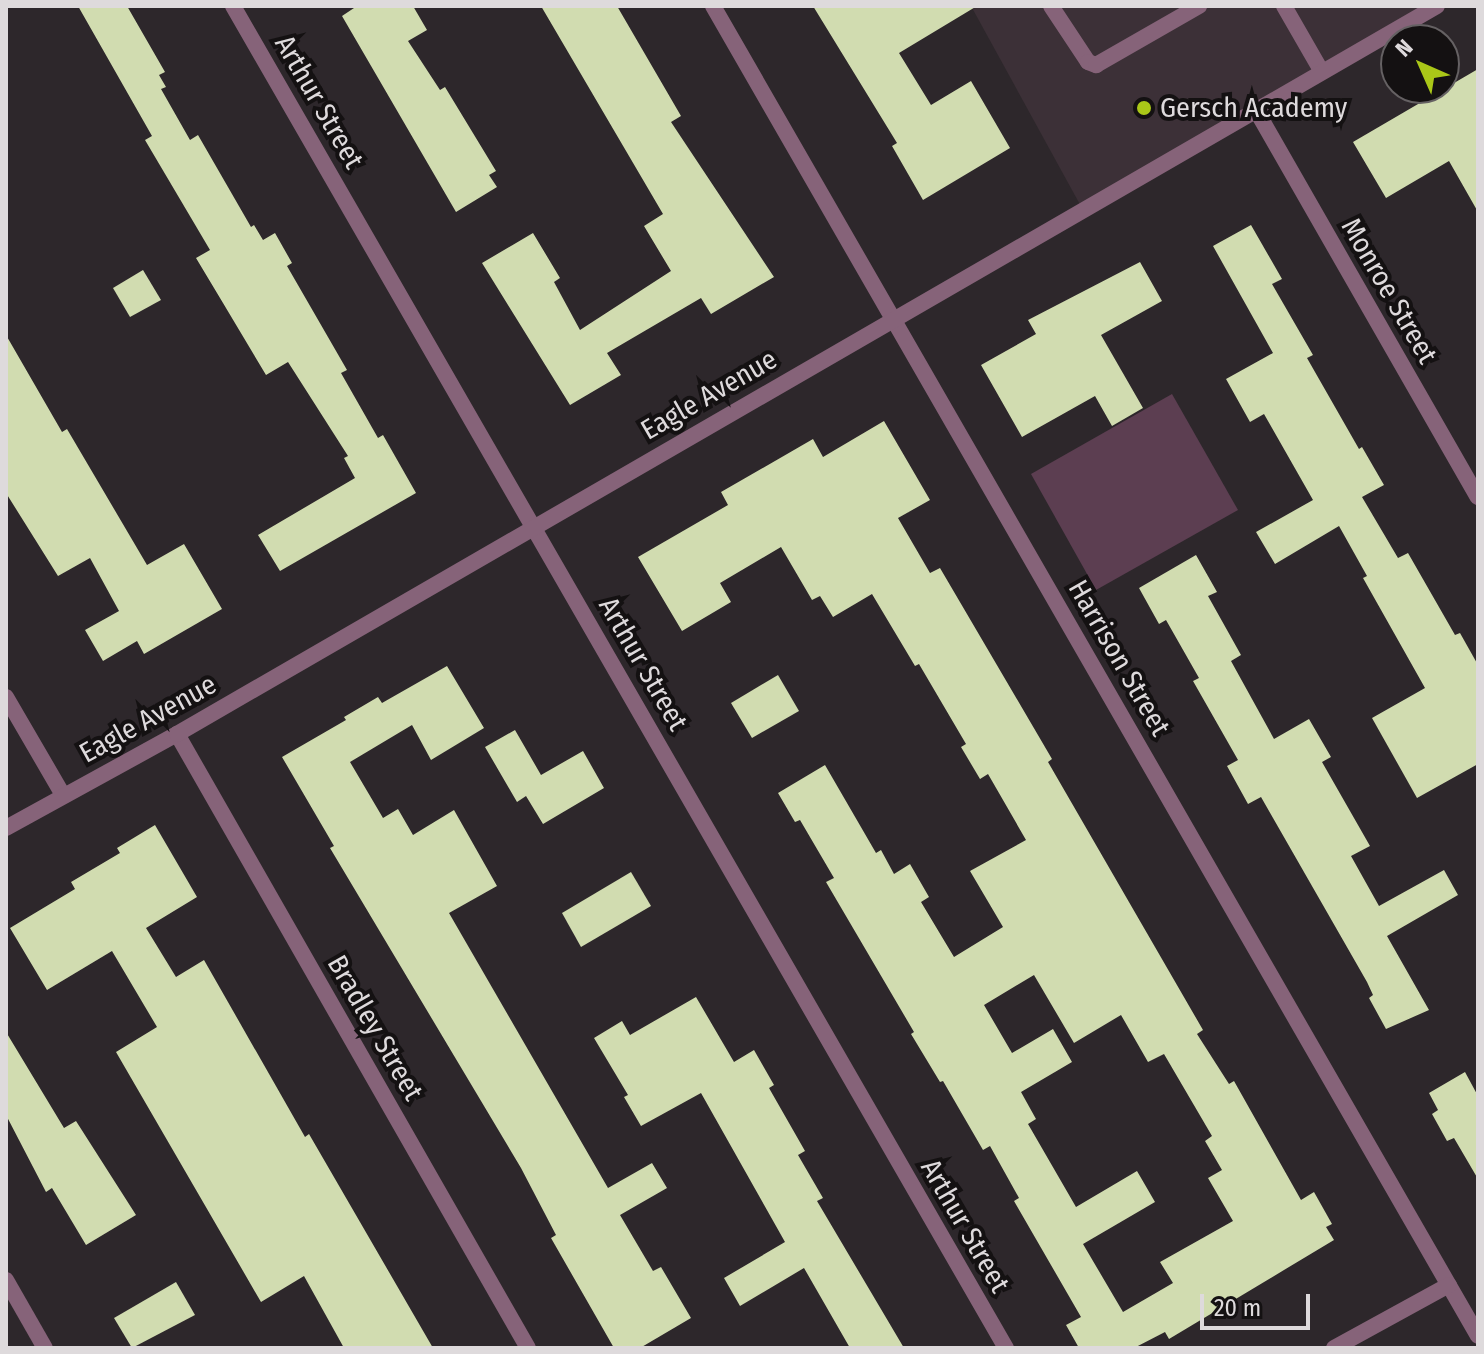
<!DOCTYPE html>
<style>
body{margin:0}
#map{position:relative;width:1484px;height:1354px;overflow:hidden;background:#2d272b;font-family:"Fira Sans Condensed",sans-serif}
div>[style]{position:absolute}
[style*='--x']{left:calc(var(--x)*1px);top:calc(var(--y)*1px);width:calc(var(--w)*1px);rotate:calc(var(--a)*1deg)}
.built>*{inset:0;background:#3c3037}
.green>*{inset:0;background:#5c3e51}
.building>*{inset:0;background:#d1dcb0}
.service>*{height:16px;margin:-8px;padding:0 8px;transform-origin:8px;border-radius:8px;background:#866379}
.minor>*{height:16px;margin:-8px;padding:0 8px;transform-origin:8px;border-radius:8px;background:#866379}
.tertiary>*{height:16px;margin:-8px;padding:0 8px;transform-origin:8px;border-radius:8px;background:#866379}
.dots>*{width:22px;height:22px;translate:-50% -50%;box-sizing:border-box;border:4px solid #141112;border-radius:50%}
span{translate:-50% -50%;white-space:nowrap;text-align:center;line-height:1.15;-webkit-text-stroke:8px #141112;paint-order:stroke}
.street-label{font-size:28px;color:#dedadc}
.poi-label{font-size:28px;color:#dedadc}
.left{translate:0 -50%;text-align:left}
.frame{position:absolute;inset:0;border:8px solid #dedadc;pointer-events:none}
.north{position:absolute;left:1380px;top:24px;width:80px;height:80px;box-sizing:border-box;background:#141112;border:2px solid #656163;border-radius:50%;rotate:315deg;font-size:22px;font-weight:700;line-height:32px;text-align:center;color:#dedadc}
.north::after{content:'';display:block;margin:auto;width:28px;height:36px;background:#aac718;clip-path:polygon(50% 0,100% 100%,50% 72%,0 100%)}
.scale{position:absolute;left:1200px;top:1294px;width:110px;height:36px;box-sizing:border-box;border:4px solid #dedadc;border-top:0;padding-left:10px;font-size:24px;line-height:28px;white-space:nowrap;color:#dedadc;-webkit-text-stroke:6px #141112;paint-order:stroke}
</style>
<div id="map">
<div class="built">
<i style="clip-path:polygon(971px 6px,1438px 6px,1083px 210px)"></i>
</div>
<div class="green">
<i style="clip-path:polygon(1172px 394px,1238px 510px,1096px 590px,1031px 474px)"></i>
</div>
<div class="building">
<i style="clip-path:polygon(78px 6px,127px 6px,165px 72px,159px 75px,166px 87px,161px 89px,190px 140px,198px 135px,251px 227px,254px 225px,263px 240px,275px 233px,292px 263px,287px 266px,347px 370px,341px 373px,378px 438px,383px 435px,416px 493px,280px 571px,258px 535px,355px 478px,344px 458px,348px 456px,288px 362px,266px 375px,223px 303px,196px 258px,210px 250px,145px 140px,152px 136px)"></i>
<i style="clip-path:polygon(357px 6px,413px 6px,427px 30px,408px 41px,440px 90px,445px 87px,496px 171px,489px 175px,497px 187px,456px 212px,342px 16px)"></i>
<i style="clip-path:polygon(541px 6px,617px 6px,681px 116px,671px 122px,774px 277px,711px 314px,701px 298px,607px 353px,621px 375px,570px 405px,482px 263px,533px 233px,560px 278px,554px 282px,580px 330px,671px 271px,644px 226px,663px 214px)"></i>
<i style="clip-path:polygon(813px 6px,977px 6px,899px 53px,931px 105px,971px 81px,1010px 148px,923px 200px,892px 146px,897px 143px)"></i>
<i style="clip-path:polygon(1478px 69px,1478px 212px,1449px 161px,1386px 198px,1353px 142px)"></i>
<i style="clip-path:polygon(1251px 225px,1282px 279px,1272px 284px,1313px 355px,1307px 358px,1359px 449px,1362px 447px,1384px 485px,1362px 497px,1398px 558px,1408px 553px,1455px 635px,1460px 633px,1478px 665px,1478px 764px,1417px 798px,1372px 718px,1425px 688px,1363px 578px,1367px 576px,1339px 526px,1275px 564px,1256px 532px,1313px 500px,1264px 414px,1250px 422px,1226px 379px,1273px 353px,1213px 246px)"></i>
<i style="clip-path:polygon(1140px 262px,1162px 301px,1101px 335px,1143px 408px,1112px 426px,1095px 396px,1022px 437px,981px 365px,1036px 334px,1028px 320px)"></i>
<i style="clip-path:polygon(143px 270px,161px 300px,130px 317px,113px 288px)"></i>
<i style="clip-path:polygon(6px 335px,62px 432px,67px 429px,147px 565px,184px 544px,222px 609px,144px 654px,137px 641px,103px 661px,85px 630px,119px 611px,90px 558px,58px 576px,6px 493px)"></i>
<i style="clip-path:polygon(evenodd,884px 421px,930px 500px,898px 518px,930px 573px,940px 568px,1052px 759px,1048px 762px,1203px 1030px,1197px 1034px,1229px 1084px,1234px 1081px,1301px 1200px,1314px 1192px,1332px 1224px,1326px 1227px,1334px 1240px,1169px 1339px,1165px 1332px,1134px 1348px,1079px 1348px,1066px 1325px,1081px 1317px,1014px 1201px,1019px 1198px,990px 1146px,983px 1150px,943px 1081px,940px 1082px,911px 1034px,914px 1032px,826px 882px,834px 878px,800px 820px,795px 822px,778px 793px,825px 765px,876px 853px,881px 850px,894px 874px,910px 864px,929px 897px,921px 902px,954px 957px,1003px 927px,970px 871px,1026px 840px,988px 774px,980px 779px,961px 747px,966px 744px,919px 664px,915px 666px,872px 594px,833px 617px,820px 596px,812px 600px,781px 547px,720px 583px,731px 602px,682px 631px,638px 557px,728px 505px,721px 492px,813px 439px,823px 457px,884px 421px,1034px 975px,1074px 1043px,1121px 1015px,1148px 1062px,1164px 1054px,1212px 1136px,1205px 1141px,1222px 1170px,1208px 1178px,1233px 1221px,1160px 1262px,1173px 1283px,1123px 1312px,1083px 1244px,1155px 1202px,1137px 1171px,1076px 1207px,1028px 1124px,1036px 1119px,1021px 1092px,1072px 1062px,1053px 1029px,1012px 1053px,984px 1005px,1034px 975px)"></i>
<i style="clip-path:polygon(1196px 555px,1217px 592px,1208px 596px,1241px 655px,1231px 661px,1274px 739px,1309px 719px,1331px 757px,1322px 762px,1370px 846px,1351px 856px,1379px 906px,1444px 870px,1458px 895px,1387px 936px,1429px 1010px,1386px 1029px,1369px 998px,1373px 995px,1367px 982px,1261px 797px,1248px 804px,1227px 766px,1238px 760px,1193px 681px,1199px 678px,1166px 620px,1159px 624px,1139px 588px)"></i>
<i style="clip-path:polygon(447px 666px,484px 728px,431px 760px,412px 725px,350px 762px,383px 818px,398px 809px,413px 835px,454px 810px,497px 886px,449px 913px,608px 1188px,652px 1163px,667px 1188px,620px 1215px,653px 1271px,661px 1267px,691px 1318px,640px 1348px,614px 1348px,551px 1238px,556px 1235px,521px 1168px,330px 848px,334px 846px,282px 757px,346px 720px,344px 717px,378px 697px,382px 703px)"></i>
<i style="clip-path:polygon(778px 675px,799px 711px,752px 738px,731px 703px)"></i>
<i style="clip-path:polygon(515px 730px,541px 775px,583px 751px,604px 788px,543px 824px,526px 796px,517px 802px,485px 747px)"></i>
<i style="clip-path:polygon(155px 825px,197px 897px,146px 928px,176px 977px,204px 960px,305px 1137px,309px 1134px,433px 1348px,344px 1348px,304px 1276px,261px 1302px,116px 1052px,157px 1027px,112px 951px,47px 990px,10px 928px,75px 889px,71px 882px,120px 853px,117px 848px)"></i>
<i style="clip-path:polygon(631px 872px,651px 906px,581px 947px,562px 913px)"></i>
<i style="clip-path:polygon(696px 997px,734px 1062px,754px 1050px,774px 1085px,769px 1088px,805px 1151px,798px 1155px,823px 1198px,817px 1201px,904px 1348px,850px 1348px,804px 1268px,740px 1306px,724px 1278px,785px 1242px,701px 1093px,641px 1126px,624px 1097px,628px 1095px,594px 1038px,622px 1021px,630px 1035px)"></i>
<i style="clip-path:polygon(6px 1032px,64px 1128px,76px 1121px,136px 1215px,86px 1245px,52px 1188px,46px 1192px,6px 1115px)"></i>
<i style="clip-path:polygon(1465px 1072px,1478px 1096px,1478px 1179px,1454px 1138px,1447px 1141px,1432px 1114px,1438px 1110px,1429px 1093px)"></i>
<i style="clip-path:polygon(176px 1282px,195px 1315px,132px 1348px,114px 1318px)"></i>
</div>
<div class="service">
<i style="--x:1051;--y:6;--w:67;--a:56.5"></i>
<i style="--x:1088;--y:62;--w:9;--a:21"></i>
<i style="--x:1096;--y:65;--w:119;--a:-29.8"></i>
<i style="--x:1284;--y:6;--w:76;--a:60.1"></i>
</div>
<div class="minor">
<i style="--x:233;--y:6;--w:1549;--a:60.06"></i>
<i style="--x:713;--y:6;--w:1534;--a:60.09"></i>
<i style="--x:1256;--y:110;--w:446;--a:60.2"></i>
<i style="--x:6;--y:697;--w:113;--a:59.8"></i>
<i style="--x:177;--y:734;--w:707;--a:60.25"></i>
<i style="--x:6;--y:1280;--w:78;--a:60.2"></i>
<i style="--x:1334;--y:1348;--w:131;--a:-28.7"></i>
</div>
<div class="tertiary">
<i style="--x:6;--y:828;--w:195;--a:-28.8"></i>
<i style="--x:177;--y:734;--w:1455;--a:-30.02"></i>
</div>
<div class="dots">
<i style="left:1144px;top:108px;background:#aac718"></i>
</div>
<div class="street-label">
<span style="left:319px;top:102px;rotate:60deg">Arthur Street</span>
<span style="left:1389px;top:291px;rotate:60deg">Monroe Street</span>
<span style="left:709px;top:395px;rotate:-30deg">Eagle Avenue</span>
<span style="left:1119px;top:658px;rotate:60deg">Harrison Street</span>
<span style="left:643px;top:664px;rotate:60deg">Arthur Street</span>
<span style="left:148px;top:719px;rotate:-29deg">Eagle Avenue</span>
<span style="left:375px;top:1028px;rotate:60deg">Bradley Street</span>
<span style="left:965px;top:1226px;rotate:60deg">Arthur Street</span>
</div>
<div class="poi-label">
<span class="left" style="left:1160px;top:108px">Gersch Academy</span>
</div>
<div class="frame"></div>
<div class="north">N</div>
<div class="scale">20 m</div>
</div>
